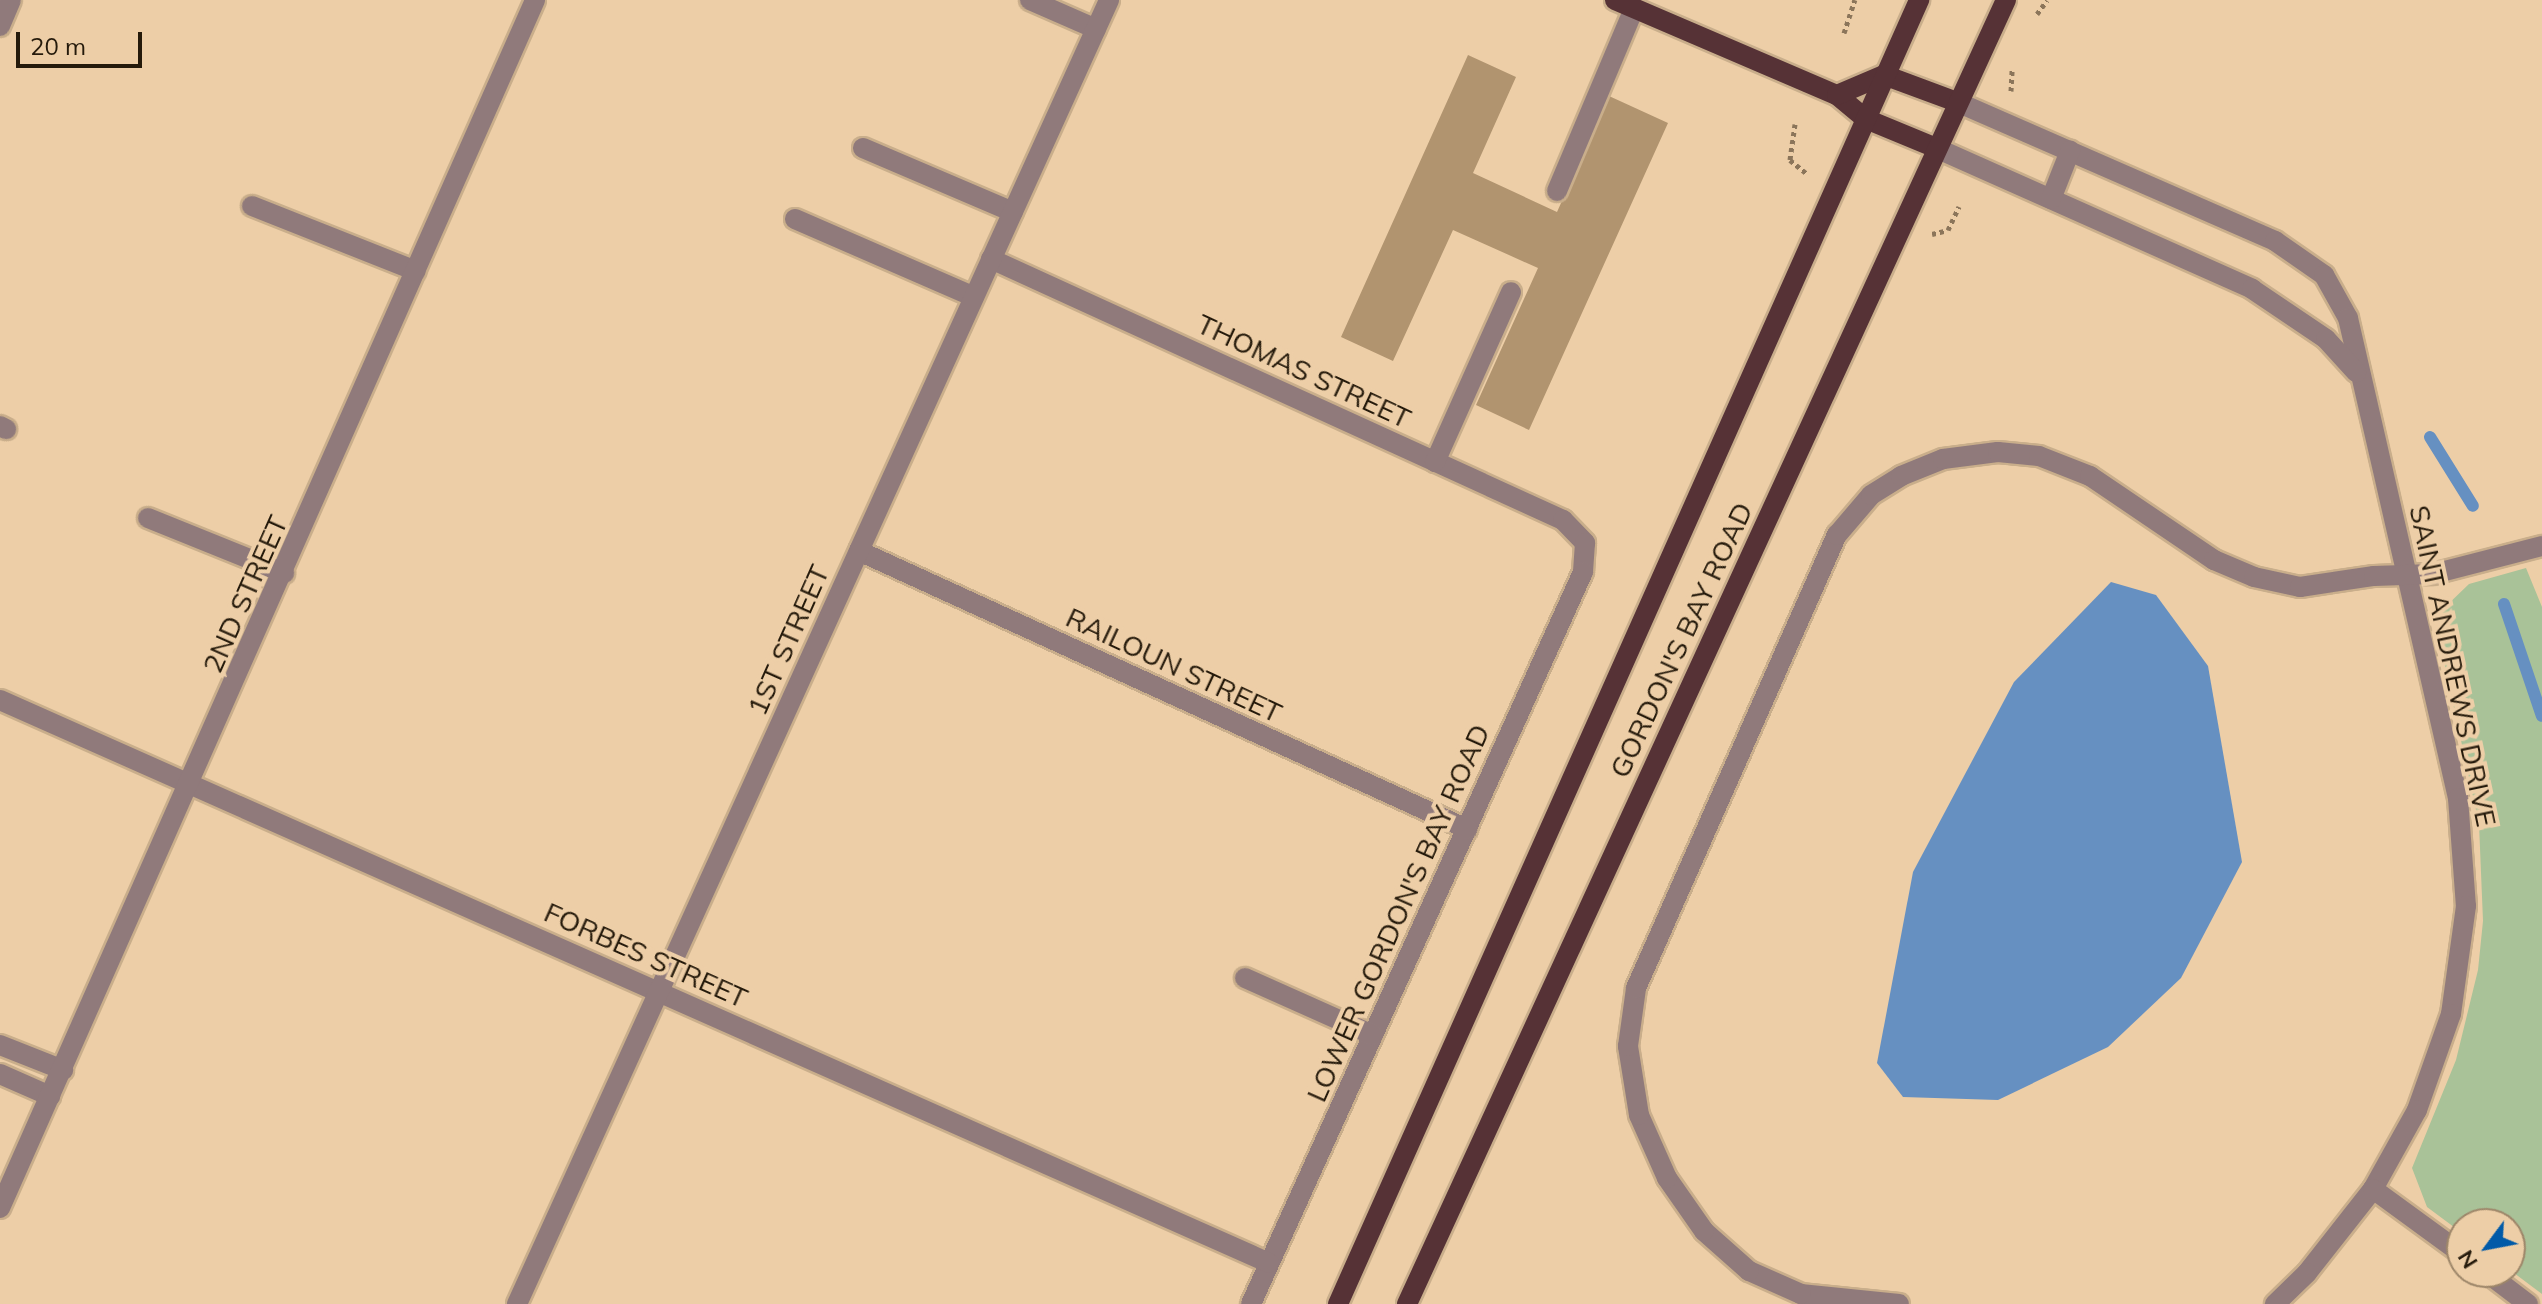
<!DOCTYPE html>
<style>
body{margin:0}
#map{position:relative;width:2542px;height:1304px;overflow:hidden;background:#edcea7;font-family:Mulish,sans-serif}
div>[style]{position:absolute}
[style*='--x']{left:calc(var(--x)*1px);top:calc(var(--y)*1px);width:calc(var(--w)*1px);rotate:calc(var(--a)*1deg)}
.green>*{inset:0;background:#a9c298}
.water>*{inset:0;background:#6690c1}
.stream>*{height:12px;margin:-6px;padding:0 6px;transform-origin:6px;border-radius:6px;background:#6690c1}
.building>*{inset:0;background:#b1946f}
.path>*{height:5px;margin-top:-2.5px;transform-origin:0;background:repeating-linear-gradient(90deg,#8b755a 0 4px,transparent 0 8px)}
.roads{filter:drop-shadow(2px 0 #c9ae8b) drop-shadow(-2px 0 #c9ae8b) drop-shadow(0 2px #c9ae8b) drop-shadow(0 -2px #c9ae8b)}
.minor>*{height:20px;margin:-10px;padding:0 10px;transform-origin:10px;border-radius:10px;background:#907a7b}
.major>*{height:20px;margin:-10px;padding:0 10px;transform-origin:10px;border-radius:10px;background:#563236}
span{translate:-50% -50%;white-space:nowrap;text-align:center;line-height:1.15;-webkit-text-stroke:8px #edcea7;paint-order:stroke}
.street-label{font-size:28px;color:#251a0b}
.north{position:absolute;left:2446px;top:1208px;width:80px;height:80px;box-sizing:border-box;background:#edcea7;border:2px solid #9d8669;border-radius:50%;rotate:238deg;font-size:22px;font-weight:700;line-height:32px;text-align:center;color:#251a0b}
.north::after{content:'';display:block;margin:auto;width:28px;height:36px;background:#015aa8;clip-path:polygon(50% 0,100% 100%,50% 72%,0 100%)}
.scale{position:absolute;left:16px;top:32px;width:126px;height:36px;box-sizing:border-box;border:4px solid #251a0b;border-top:0;padding-left:10px;font-size:24px;line-height:28px;white-space:nowrap;color:#251a0b;-webkit-text-stroke:6px #edcea7;paint-order:stroke}
</style>
<div id="map">
<div class="green">
<i style="clip-path:polygon(2526px 568px,2542px 607px,2542px 1294px,2510px 1270px,2510px 1224px,2462px 1224px,2462px 1233px,2427px 1207px,2412px 1168px,2456px 1060px,2478px 970px,2483px 921px,2479px 824px,2437px 629px,2442px 610px,2469px 584px)"></i>
</div>
<div class="water">
<i style="clip-path:polygon(2111px 582px,2156px 595px,2208px 666px,2242px 862px,2181px 978px,2108px 1047px,1998px 1100px,1903px 1097px,1877px 1063px,1913px 872px,2014px 682px)"></i>
</div>
<div class="stream">
<i style="--x:2430;--y:437;--w:81;--a:58.1"></i>
<i style="--x:2504;--y:604;--w:118;--a:71.3"></i>
</div>
<div class="building">
<i style="clip-path:polygon(1468px 55px,1516px 77px,1473px 173px,1557px 212px,1609px 96px,1668px 123px,1529px 430px,1476px 405px,1538px 268px,1453px 230px,1393px 361px,1341px 337px)"></i>
</div>
<div class="path">
<i style="--x:2037;--y:14;--w:17;--a:-54"></i>
<i style="--x:1844;--y:33;--w:35;--a:-72"></i>
<i style="--x:2011;--y:91;--w:22;--a:-87"></i>
<i style="--x:1795;--y:124;--w:36;--a:98"></i>
<i style="--x:1790;--y:160;--w:22;--a:39"></i>
<i style="--x:1932;--y:234;--w:16;--a:-14"></i>
<i style="--x:1948;--y:230;--w:26;--a:-65"></i>
</div>
<div class="roads">
<div class="minor">
<i style="--x:1030;--y:0;--w:72;--a:23.7"></i>
<i style="--x:0;--y:26;--w:28;--a:-67"></i>
<i style="--x:1957;--y:102;--w:347;--a:23.6"></i>
<i style="--x:2275;--y:241;--w:60;--a:34.8"></i>
<i style="--x:2324;--y:275;--w:49;--a:60.8"></i>
<i style="--x:2348;--y:318;--w:492;--a:77.1"></i>
<i style="--x:2458;--y:798;--w:108;--a:85.8"></i>
<i style="--x:2466;--y:906;--w:109;--a:97.9"></i>
<i style="--x:2451;--y:1014;--w:102;--a:109.5"></i>
<i style="--x:2417;--y:1110;--w:90;--a:119.1"></i>
<i style="--x:2373;--y:1189;--w:107;--a:128.2"></i>
<i style="--x:2307;--y:1273;--w:45;--a:135.9"></i>
<i style="--x:863;--y:148;--w:163;--a:23.1"></i>
<i style="--x:1936;--y:148;--w:346;--a:24"></i>
<i style="--x:2252;--y:289;--w:89;--a:34"></i>
<i style="--x:2326;--y:339;--w:45;--a:47.7"></i>
<i style="--x:1557;--y:191;--w:198;--a:-67.1"></i>
<i style="--x:2051;--y:199;--w:52;--a:-68.4"></i>
<i style="--x:252;--y:206;--w:176;--a:21.6"></i>
<i style="--x:795;--y:219;--w:195;--a:23.5"></i>
<i style="--x:991;--y:259;--w:629;--a:24.53"></i>
<i style="--x:1563;--y:520;--w:32;--a:46"></i>
<i style="--x:1585;--y:543;--w:29;--a:94"></i>
<i style="--x:1583;--y:572;--w:804;--a:114.4"></i>
<i style="--x:0;--y:426;--w:7;--a:27"></i>
<i style="--x:1435;--y:462;--w:186;--a:-65.9"></i>
<i style="--x:148;--y:518;--w:147;--a:22"></i>
<i style="--x:859;--y:551;--w:669;--a:24.57"></i>
<i style="--x:0;--y:700;--w:1388;--a:23.92"></i>
<i style="--x:1245;--y:978;--w:140;--a:24"></i>
<i style="--x:0;--y:1045;--w:68;--a:21.6"></i>
<i style="--x:0;--y:1074;--w:55;--a:23.7"></i>
<i style="--x:2373;--y:1189;--w:110;--a:36.1"></i>
<i style="--x:0;--y:1208;--w:1321;--a:-66.11"></i>
<i style="--x:2486;--y:1272;--w:53;--a:37.3"></i>
<i style="--x:517;--y:1304;--w:1432;--a:-65.58"></i>
<i style="--x:1899;--y:1304;--w:99;--a:-174.2"></i>
<i style="--x:1801;--y:1294;--w:57;--a:-156.1"></i>
<i style="--x:1749;--y:1271;--w:60;--a:-138.4"></i>
<i style="--x:1704;--y:1231;--w:65;--a:-124.9"></i>
<i style="--x:1667;--y:1178;--w:69;--a:-114"></i>
<i style="--x:1639;--y:1115;--w:70;--a:-99.1"></i>
<i style="--x:1628;--y:1046;--w:59;--a:-82.1"></i>
<i style="--x:1636;--y:988;--w:496;--a:-66.1"></i>
<i style="--x:1837;--y:535;--w:52;--a:-49.6"></i>
<i style="--x:1871;--y:495;--w:36;--a:-32"></i>
<i style="--x:1901;--y:476;--w:45;--a:-22"></i>
<i style="--x:1943;--y:459;--w:55;--a:-7.3"></i>
<i style="--x:1998;--y:452;--w:41;--a:5.6"></i>
<i style="--x:2039;--y:456;--w:55;--a:21.4"></i>
<i style="--x:2090;--y:476;--w:150;--a:34.1"></i>
<i style="--x:2214;--y:560;--w:43;--a:23"></i>
<i style="--x:2254;--y:577;--w:47;--a:12.3"></i>
<i style="--x:2300;--y:587;--w:75;--a:-8.5"></i>
<i style="--x:2374;--y:576;--w:59;--a:-1.9"></i>
<i style="--x:2433;--y:574;--w:113;--a:-14.4"></i>
</div>
<div class="major">
<i style="--x:1615;--y:0;--w:241;--a:23.2"></i>
<i style="--x:1837;--y:95;--w:38;--a:40"></i>
<i style="--x:1866;--y:119;--w:76;--a:22.5"></i>
<i style="--x:1884;--y:75;--w:78;--a:20.3"></i>
<i style="--x:1837;--y:95;--w:51;--a:-23.1"></i>
<i style="--x:1338;--y:1304;--w:1428;--a:-65.98"></i>
<i style="--x:1407;--y:1304;--w:1435;--a:-65.33"></i>
</div>
</div>
<div class="street-label">
<span style="left:1304px;top:371px;rotate:25deg">THOMAS STREET</span>
<span style="left:245px;top:594px;rotate:-66deg">2ND STREET</span>
<span style="left:788px;top:640px;rotate:-66deg">1ST STREET</span>
<span style="left:1681px;top:640px;rotate:-65deg">GORDON'S BAY ROAD</span>
<span style="left:1174px;top:665px;rotate:25deg">RAILOUN STREET</span>
<span style="left:2453px;top:666px;rotate:78deg">SAINT ANDREWS DRIVE</span>
<span style="left:1398px;top:913px;rotate:-66deg">LOWER GORDON'S BAY ROAD</span>
<span style="left:646px;top:955px;rotate:24deg">FORBES STREET</span>
</div>
<div class="north">N</div>
<div class="scale">20 m</div>
</div>
